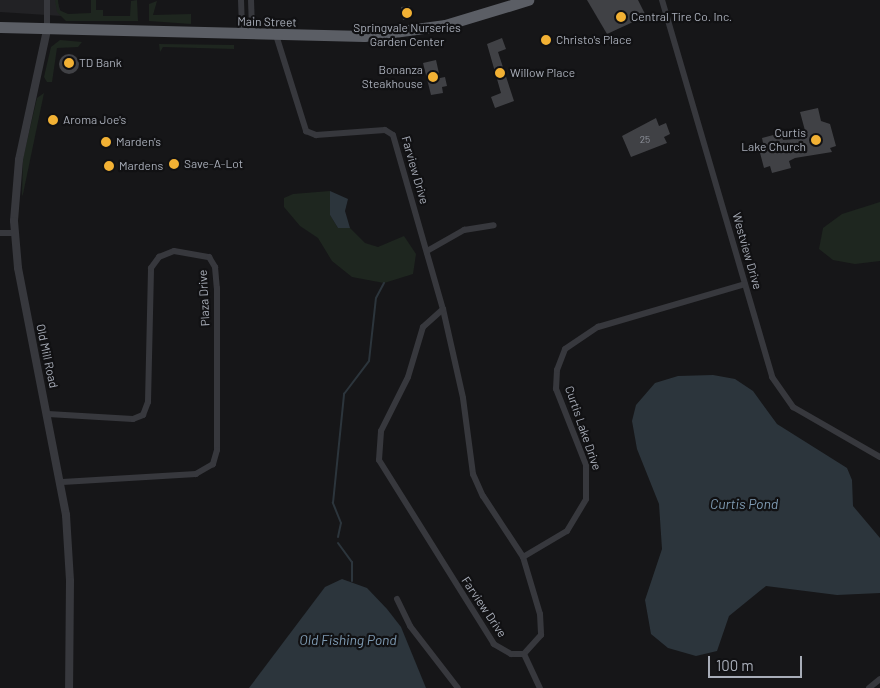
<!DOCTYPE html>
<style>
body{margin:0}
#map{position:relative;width:880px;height:688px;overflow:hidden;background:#161618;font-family:Barlow,sans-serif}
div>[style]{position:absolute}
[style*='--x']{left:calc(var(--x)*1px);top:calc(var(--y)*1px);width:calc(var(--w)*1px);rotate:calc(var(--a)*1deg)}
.built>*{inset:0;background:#222225}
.green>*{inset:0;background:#1e261f}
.water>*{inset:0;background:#2c353c}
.stream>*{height:2px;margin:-1px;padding:0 1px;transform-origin:1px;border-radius:1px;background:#2c353c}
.building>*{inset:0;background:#404145}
.round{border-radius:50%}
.minor>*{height:6px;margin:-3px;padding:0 3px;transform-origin:3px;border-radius:3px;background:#37383d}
.tertiary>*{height:8px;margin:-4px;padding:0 4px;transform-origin:4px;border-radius:4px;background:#37383d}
.trunk>*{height:11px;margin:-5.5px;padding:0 5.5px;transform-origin:5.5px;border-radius:5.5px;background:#5b5e65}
.dots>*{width:14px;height:14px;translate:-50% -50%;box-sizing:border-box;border:2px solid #111113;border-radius:50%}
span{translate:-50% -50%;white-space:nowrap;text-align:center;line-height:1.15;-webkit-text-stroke:4.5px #111113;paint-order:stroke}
.number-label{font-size:10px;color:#8e929b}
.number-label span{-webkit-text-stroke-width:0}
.poi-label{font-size:12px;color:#a8adb8}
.left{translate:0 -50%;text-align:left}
.right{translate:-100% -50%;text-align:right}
.street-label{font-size:12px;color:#a8adb8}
.water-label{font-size:14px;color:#7f9bb3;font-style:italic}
.scale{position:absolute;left:708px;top:656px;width:94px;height:22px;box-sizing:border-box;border:2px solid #a8adb8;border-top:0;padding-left:6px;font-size:15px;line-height:18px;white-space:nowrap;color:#a8adb8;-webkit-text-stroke:4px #111113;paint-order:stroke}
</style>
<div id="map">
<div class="built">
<i style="clip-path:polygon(0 0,57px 0,62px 16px,0 12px)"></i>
</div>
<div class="green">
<i style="clip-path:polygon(55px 0,58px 0,59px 10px,68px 14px,91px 13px,91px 0,96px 0,96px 10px,103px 10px,103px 16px,130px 16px,131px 1px,137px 0,138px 21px,66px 21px,57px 12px)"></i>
<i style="clip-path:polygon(157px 1px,153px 15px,191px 14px,191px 24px,149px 21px,149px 4px)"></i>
<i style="clip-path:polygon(60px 40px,82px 42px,78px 47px,57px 48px,52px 82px,47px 82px,44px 77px,51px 47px)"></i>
<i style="clip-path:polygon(159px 44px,234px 45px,234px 49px,163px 47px,160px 52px)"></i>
<i style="clip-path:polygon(44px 93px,23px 194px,22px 196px,23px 158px,37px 98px)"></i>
<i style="clip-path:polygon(330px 191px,330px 215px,338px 228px,350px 228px,365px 243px,378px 247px,404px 236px,416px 254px,413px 274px,384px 283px,352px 277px,332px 261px,318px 238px,300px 226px,284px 207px,284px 198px,293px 194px)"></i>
<i style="clip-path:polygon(880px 202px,880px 261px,855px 264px,833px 260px,819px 249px,823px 228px,842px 214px)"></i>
</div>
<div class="water">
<i style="clip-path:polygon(330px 191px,348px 199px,345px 211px,350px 228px,338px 228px,330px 215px)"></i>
<i style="clip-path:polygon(713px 375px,735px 379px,753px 391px,777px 424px,847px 468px,852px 480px,853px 506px,880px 538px,880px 593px,837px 595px,766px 586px,729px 616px,717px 651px,696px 656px,668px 648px,651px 634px,645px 600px,662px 549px,659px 504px,637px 449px,632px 421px,636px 405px,655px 383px,678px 376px)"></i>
<i style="clip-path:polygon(342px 579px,367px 588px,387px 609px,401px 627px,426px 688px,249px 688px,325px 587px)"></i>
</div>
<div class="stream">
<i style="--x:338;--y:537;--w:14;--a:-78"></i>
<i style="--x:341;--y:523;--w:22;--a:-112"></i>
<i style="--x:333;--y:503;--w:110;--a:-84.2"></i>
<i style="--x:344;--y:394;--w:41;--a:-52.9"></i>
<i style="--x:369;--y:361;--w:63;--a:-83.7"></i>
<i style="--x:376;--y:298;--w:17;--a:-62"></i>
<i style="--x:338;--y:543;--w:24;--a:54"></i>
<i style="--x:352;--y:562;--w:19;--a:90"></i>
</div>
<div class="building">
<i style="clip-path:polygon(587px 0,638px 0,646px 16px,607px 34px)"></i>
<i style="clip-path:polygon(410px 6px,412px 17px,403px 20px,401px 7px)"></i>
<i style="clip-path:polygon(502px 38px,506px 49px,498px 52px,514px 101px,495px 108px,491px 97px,501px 93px,487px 44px)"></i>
<i class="round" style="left:59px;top:54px;width:20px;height:20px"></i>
<i style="clip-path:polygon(436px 60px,440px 78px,445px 77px,447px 86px,442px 87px,443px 93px,431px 95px,423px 63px)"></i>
<i style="clip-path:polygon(818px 108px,821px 121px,830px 124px,836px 146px,830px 148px,832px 152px,795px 158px,789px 161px,791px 168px,772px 173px,770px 166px,764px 168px,759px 149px,764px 148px,762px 138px,781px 133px,783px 140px,807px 138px,800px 112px)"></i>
<i style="clip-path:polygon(656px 118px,659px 126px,666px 123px,670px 134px,664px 137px,667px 143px,631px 157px,622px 136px)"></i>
</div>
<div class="minor">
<i style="--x:47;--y:0;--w:29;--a:90"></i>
<i style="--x:241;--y:0;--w:34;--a:88"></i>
<i style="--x:251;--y:0;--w:35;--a:88"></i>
<i style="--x:662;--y:0;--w:393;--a:73.7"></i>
<i style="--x:772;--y:377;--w:37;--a:55"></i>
<i style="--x:793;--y:407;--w:100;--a:29.9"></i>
<i style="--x:276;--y:35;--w:101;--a:72.6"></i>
<i style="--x:306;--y:131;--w:11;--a:22"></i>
<i style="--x:316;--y:135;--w:69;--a:-4.1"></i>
<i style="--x:385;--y:130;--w:9;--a:32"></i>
<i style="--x:393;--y:135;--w:181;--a:74"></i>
<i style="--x:443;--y:309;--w:91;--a:77.3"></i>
<i style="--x:463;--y:398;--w:77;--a:82.5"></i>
<i style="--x:473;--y:474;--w:24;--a:66"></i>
<i style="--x:483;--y:496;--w:73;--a:56.7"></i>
<i style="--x:523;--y:557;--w:59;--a:73.4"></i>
<i style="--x:540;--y:614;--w:21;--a:87"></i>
<i style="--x:541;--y:635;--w:25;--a:132"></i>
<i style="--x:524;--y:654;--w:13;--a:180"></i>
<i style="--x:511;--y:654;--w:20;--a:-150"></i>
<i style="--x:494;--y:644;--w:217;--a:-122"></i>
<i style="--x:379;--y:460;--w:29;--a:-86"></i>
<i style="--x:381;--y:431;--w:60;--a:-63.4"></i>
<i style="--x:408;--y:377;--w:52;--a:-73.3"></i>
<i style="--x:423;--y:327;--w:27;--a:-42"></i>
<i style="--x:0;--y:233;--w:14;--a:0"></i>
<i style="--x:427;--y:251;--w:43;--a:-29.6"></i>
<i style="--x:464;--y:230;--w:30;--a:-9"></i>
<i style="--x:48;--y:414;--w:85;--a:3.4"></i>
<i style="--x:133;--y:419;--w:11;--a:-22"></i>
<i style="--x:143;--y:415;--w:14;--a:-69"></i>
<i style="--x:148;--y:402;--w:134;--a:-88.7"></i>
<i style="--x:151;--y:268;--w:14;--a:-54"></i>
<i style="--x:159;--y:257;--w:16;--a:-22"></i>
<i style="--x:174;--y:251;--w:36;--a:10"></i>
<i style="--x:209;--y:257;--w:12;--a:59"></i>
<i style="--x:215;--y:267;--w:21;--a:85"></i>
<i style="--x:217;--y:288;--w:162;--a:90"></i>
<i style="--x:217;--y:450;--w:15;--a:106"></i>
<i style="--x:213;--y:464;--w:20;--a:150"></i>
<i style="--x:196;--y:474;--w:134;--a:176.6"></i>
<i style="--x:523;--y:557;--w:51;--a:-30.6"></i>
<i style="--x:567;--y:531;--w:37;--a:-59"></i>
<i style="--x:586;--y:499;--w:34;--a:-90"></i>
<i style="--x:586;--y:465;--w:82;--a:-111.5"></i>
<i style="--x:556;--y:389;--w:19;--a:-87"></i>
<i style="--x:557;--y:370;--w:22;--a:-69"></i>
<i style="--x:565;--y:349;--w:40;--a:-34"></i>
<i style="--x:598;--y:327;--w:153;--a:-16.3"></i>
<i style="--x:397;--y:599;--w:30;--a:64"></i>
<i style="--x:410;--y:626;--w:78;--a:52.3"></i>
<i style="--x:524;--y:654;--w:38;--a:65"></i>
<i style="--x:869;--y:688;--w:14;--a:-39"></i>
</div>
<div class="tertiary">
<i style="--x:47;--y:30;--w:133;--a:102.2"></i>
<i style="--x:19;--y:160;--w:61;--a:94.7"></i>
<i style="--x:14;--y:221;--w:47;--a:85.1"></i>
<i style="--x:18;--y:268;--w:252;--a:79"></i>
<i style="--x:66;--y:515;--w:66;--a:86.5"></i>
<i style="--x:70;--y:581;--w:107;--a:90.5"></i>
</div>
<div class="trunk">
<i style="--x:0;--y:27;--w:364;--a:1.4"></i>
<i style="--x:364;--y:36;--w:82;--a:-7.7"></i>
<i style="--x:445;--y:25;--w:87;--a:-16.8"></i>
</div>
<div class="dots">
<i style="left:407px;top:13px;background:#f2b134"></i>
<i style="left:621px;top:17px;background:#f2b134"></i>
<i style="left:546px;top:40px;background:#f2b134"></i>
<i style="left:69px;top:63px;background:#f2b134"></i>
<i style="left:500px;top:73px;background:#f2b134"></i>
<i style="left:433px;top:77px;background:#f2b134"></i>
<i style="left:53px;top:120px;background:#f2b134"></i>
<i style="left:816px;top:140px;background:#f2b134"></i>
<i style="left:106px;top:142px;background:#f2b134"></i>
<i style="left:174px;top:164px;background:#f2b134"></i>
<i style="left:109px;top:166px;background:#f2b134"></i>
</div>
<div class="number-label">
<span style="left:645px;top:140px">25</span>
</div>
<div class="poi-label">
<span class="left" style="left:631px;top:17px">Central Tire Co. Inc.</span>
<span style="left:407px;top:35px">Springvale Nurseries<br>Garden Center</span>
<span class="left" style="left:556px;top:40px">Christo's Place</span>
<span class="left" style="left:79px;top:63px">TD Bank</span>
<span class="right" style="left:423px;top:77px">Bonanza<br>Steakhouse</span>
<span class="left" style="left:510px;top:73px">Willow Place</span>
<span class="left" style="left:63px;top:120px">Aroma Joe's</span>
<span class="right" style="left:806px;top:140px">Curtis<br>Lake Church</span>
<span class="left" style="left:116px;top:142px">Marden's</span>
<span class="left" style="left:184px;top:164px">Save-A-Lot</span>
<span class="left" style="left:119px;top:166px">Mardens</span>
</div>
<div class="street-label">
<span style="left:267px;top:22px;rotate:1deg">Main Street</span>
<span style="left:415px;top:170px;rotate:74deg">Farview Drive</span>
<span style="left:747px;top:251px;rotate:74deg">Westview Drive</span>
<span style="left:204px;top:298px;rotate:-93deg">Plaza Drive</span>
<span style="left:47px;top:356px;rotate:78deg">Old Mill Road</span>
<span style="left:583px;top:428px;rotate:71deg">Curtis Lake Drive</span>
<span style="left:484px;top:607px;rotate:56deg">Farview Drive</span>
</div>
<div class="water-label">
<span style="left:744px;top:504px">Curtis Pond</span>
<span style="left:348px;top:640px">Old Fishing Pond</span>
</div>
<div class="scale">100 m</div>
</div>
